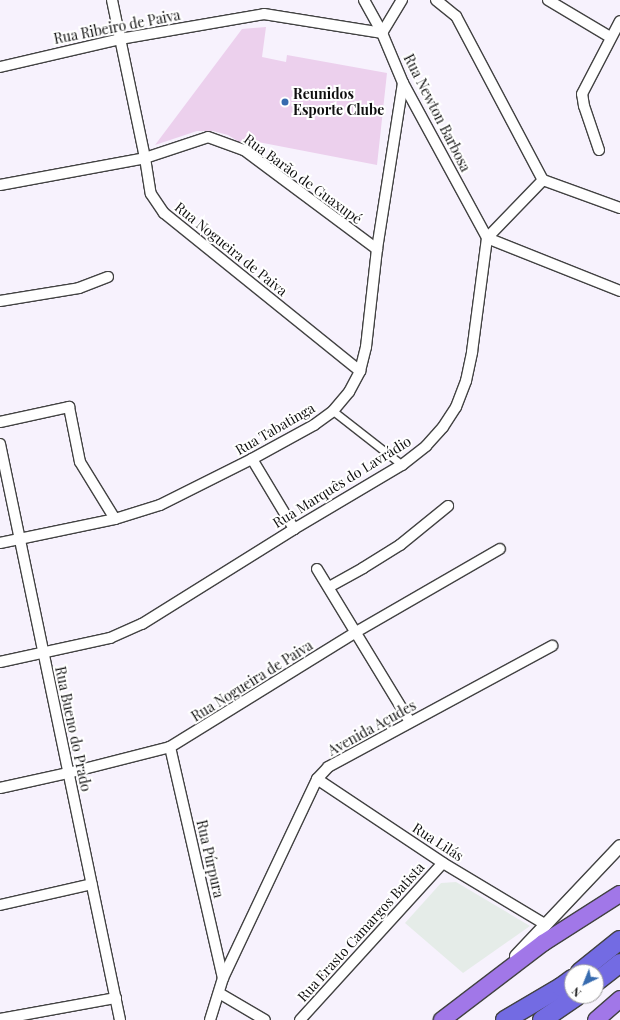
<!DOCTYPE html>
<meta charset="utf-8">
<style>
body{margin:0}
#map{position:relative;width:620px;height:1020px;overflow:hidden;background:#f7f2fd;font-family:"Playfair Display",serif}
div>[style]{position:absolute}
[style*='--x']{left:calc(var(--x)*1px);top:calc(var(--y)*1px);width:calc(var(--w)*1px);rotate:calc(var(--a)*1deg)}
.industrial>*{inset:0;background:#e5ece8}
.pitch>*{inset:0;background:#ecd0ed}
.roads{filter:drop-shadow(1px 0 #424242) drop-shadow(-1px 0 #424242) drop-shadow(0 1px #424242) drop-shadow(0 -1px #424242)}
.pedestrian>*{height:7px;margin:-3.5px;padding:0 3.5px;transform-origin:3.5px;border-radius:3.5px;background:#fff}
.minor>*{height:10px;margin:-5px;padding:0 5px;transform-origin:5px;border-radius:5px;background:#fff}
.tertiary>*{height:12px;margin:-6px;padding:0 6px;transform-origin:6px;border-radius:6px;background:#fff}
.primary>*{height:16px;margin:-8px;padding:0 8px;transform-origin:8px;border-radius:8px;background:#a177e8}
.motorway>*{height:18px;margin:-9px;padding:0 9px;transform-origin:9px;border-radius:9px;background:#736be3}
.dots>*{width:11px;height:11px;translate:-50% -50%;box-sizing:border-box;border:2px solid #fff;border-radius:50%}
span{translate:-50% -50%;white-space:nowrap;text-align:center;line-height:1.15;-webkit-text-stroke:4px #fff;paint-order:stroke}
.street-label{font-size:14px;color:#0f0f0f}
.poi-label{font-size:14px;color:#0f0f0f;font-weight:700}
.left{translate:0 -50%;text-align:left}
.north{position:absolute;left:564px;top:964px;width:40px;height:40px;box-sizing:border-box;background:#fff;border:1px solid #9f9f9f;border-radius:50%;rotate:223deg;font-size:11px;font-weight:700;line-height:16px;text-align:center;color:#0f0f0f}
.north::after{content:'';display:block;margin:auto;width:14px;height:18px;background:#376baf;clip-path:polygon(50% 0,100% 100%,50% 72%,0 100%)}
</style>
<div id="map">
<div class="industrial">
<i style="clip-path:polygon(456px 882px,530px 926px,463px 973px,405px 923px,441px 883px)"></i>
</div>
<div class="pitch">
<i style="clip-path:polygon(266px 27px,262px 57px,286px 62px,287px 55px,387px 73px,377px 165px,258px 142px,252px 150px,228px 135px,213px 131px,197px 131px,155px 145px,242px 29px)"></i>
</div>
<div class="roads">
<div class="pedestrian">
<i style="--x:333;--y:411;--w:88;--a:38"></i>
</div>
<div class="minor">
<i style="--x:112;--y:0;--w:161;--a:78.2"></i>
<i style="--x:145;--y:158;--w:36;--a:81"></i>
<i style="--x:151;--y:194;--w:23;--a:56"></i>
<i style="--x:164;--y:213;--w:252;--a:38.9"></i>
<i style="--x:364;--y:0;--w:38;--a:61"></i>
<i style="--x:382;--y:33;--w:54;--a:67.2"></i>
<i style="--x:403;--y:83;--w:176;--a:61.5"></i>
<i style="--x:436;--y:0;--w:26;--a:39"></i>
<i style="--x:456;--y:16;--w:186;--a:62.1"></i>
<i style="--x:543;--y:180;--w:82;--a:20"></i>
<i style="--x:548;--y:0;--w:72;--a:30.8"></i>
<i style="--x:0;--y:67;--w:123;--a:-13.1"></i>
<i style="--x:120;--y:39;--w:146;--a:-9.8"></i>
<i style="--x:264;--y:14;--w:120;--a:9.1"></i>
<i style="--x:382;--y:33;--w:39;--a:-59"></i>
<i style="--x:599;--y:150;--w:46;--a:-108.8"></i>
<i style="--x:584;--y:106;--w:12;--a:-99"></i>
<i style="--x:582;--y:94;--w:82;--a:-62.5"></i>
<i style="--x:0;--y:185;--w:147;--a:-10.5"></i>
<i style="--x:145;--y:158;--w:66;--a:-18.4"></i>
<i style="--x:208;--y:137;--w:38;--a:20"></i>
<i style="--x:244;--y:150;--w:166;--a:36.7"></i>
<i style="--x:487;--y:238;--w:143;--a:21.7"></i>
<i style="--x:0;--y:301;--w:80;--a:-9.3"></i>
<i style="--x:79;--y:288;--w:31;--a:-21"></i>
<i style="--x:0;--y:422;--w:71;--a:-12.3"></i>
<i style="--x:69;--y:407;--w:56;--a:78.7"></i>
<i style="--x:80;--y:462;--w:67;--a:58.4"></i>
<i style="--x:0;--y:444;--w:588;--a:78.23"></i>
<i style="--x:252;--y:459;--w:82;--a:59"></i>
<i style="--x:0;--y:543;--w:117;--a:-11.8"></i>
<i style="--x:115;--y:519;--w:47;--a:-17.3"></i>
<i style="--x:160;--y:505;--w:103;--a:-26.6"></i>
<i style="--x:252;--y:459;--w:71;--a:-28.7"></i>
<i style="--x:314;--y:425;--w:24;--a:-36"></i>
<i style="--x:333;--y:411;--w:25;--a:-50"></i>
<i style="--x:349;--y:392;--w:24;--a:-62"></i>
<i style="--x:360;--y:371;--w:25;--a:-76"></i>
<i style="--x:366;--y:347;--w:99;--a:-83.6"></i>
<i style="--x:377;--y:249;--w:168;--a:-81.1"></i>
<i style="--x:317;--y:569;--w:179;--a:58.7"></i>
<i style="--x:329;--y:587;--w:39;--a:-29"></i>
<i style="--x:363;--y:568;--w:44;--a:-31.9"></i>
<i style="--x:400;--y:545;--w:62;--a:-39.1"></i>
<i style="--x:0;--y:662;--w:113;--a:-12.3"></i>
<i style="--x:110;--y:638;--w:35;--a:-24"></i>
<i style="--x:142;--y:624;--w:179;--a:-32"></i>
<i style="--x:294;--y:529;--w:126;--a:-30.7"></i>
<i style="--x:402;--y:465;--w:31;--a:-38"></i>
<i style="--x:426;--y:446;--w:25;--a:-48"></i>
<i style="--x:443;--y:427;--w:24;--a:-57"></i>
<i style="--x:456;--y:407;--w:28;--a:-69"></i>
<i style="--x:466;--y:381;--w:30;--a:-78"></i>
<i style="--x:472;--y:352;--w:115;--a:-82.5"></i>
<i style="--x:487;--y:238;--w:81;--a:-46"></i>
<i style="--x:170;--y:747;--w:237;--a:77.1"></i>
<i style="--x:317;--y:779;--w:151;--a:33.7"></i>
<i style="--x:443;--y:863;--w:120;--a:31"></i>
<i style="--x:0;--y:788;--w:70;--a:-12.4"></i>
<i style="--x:68;--y:773;--w:105;--a:-14.3"></i>
<i style="--x:170;--y:747;--w:219;--a:-31.7"></i>
<i style="--x:356;--y:632;--w:166;--a:-30"></i>
<i style="--x:0;--y:905;--w:94;--a:-12.9"></i>
<i style="--x:219;--y:993;--w:53;--a:30.4"></i>
<i style="--x:0;--y:1019;--w:118;--a:-10.3"></i>
<i style="--x:210;--y:1020;--w:44;--a:-72.8"></i>
<i style="--x:223;--y:978;--w:220;--a:-64.7"></i>
<i style="--x:317;--y:779;--w:16;--a:-47"></i>
<i style="--x:328;--y:767;--w:255;--a:-28.4"></i>
<i style="--x:300;--y:1020;--w:212;--a:-47.7"></i>
</div>
<div class="tertiary">
<i style="--x:516;--y:956;--w:151;--a:-46.6"></i>
</div>
<div class="primary">
<i style="--x:442;--y:1020;--w:127;--a:-37.3"></i>
<i style="--x:543;--y:943;--w:91;--a:-32.5"></i>
<i style="--x:596;--y:1020;--w:32;--a:-41"></i>
</div>
<div class="motorway">
<i style="--x:580;--y:972;--w:51;--a:-38.7"></i>
<i style="--x:596;--y:982;--w:31;--a:-38"></i>
<i style="--x:505;--y:1020;--w:65;--a:-30.5"></i>
<i style="--x:561;--y:987;--w:14;--a:-36"></i>
<i style="--x:542;--y:1020;--w:42;--a:-34.4"></i>
</div>
</div>
<div class="dots">
<i style="left:285px;top:102px;background:#376baf"></i>
</div>
<div class="street-label">
<span style="left:117px;top:27px;rotate:-11deg">Rua Ribeiro de Paiva</span>
<span style="left:437px;top:113px;rotate:63deg">Rua Newton Barbosa</span>
<span style="left:303px;top:179px;rotate:36deg">Rua Barão de Guaxupé</span>
<span style="left:231px;top:249px;rotate:39deg">Rua Nogueira de Paiva</span>
<span style="left:275px;top:429px;rotate:-30deg">Rua Tabatinga</span>
<span style="left:342px;top:482px;rotate:-32deg">Rua Marquês do Lavrádio</span>
<span style="left:252px;top:681px;rotate:-32deg">Rua Nogueira de Paiva</span>
<span style="left:372px;top:728px;rotate:-29deg">Avenida Açudes</span>
<span style="left:73px;top:729px;rotate:78deg">Rua Bueno do Prado</span>
<span style="left:438px;top:842px;rotate:33deg">Rua Lilás</span>
<span style="left:210px;top:859px;rotate:77deg">Rua Púrpura</span>
<span style="left:361px;top:932px;rotate:-48deg">Rua Erasto Camargos Batista</span>
</div>
<div class="poi-label">
<span class="left" style="left:293px;top:102px">Reunidos<br>Esporte Clube</span>
</div>
<div class="north">N</div>
</div>
